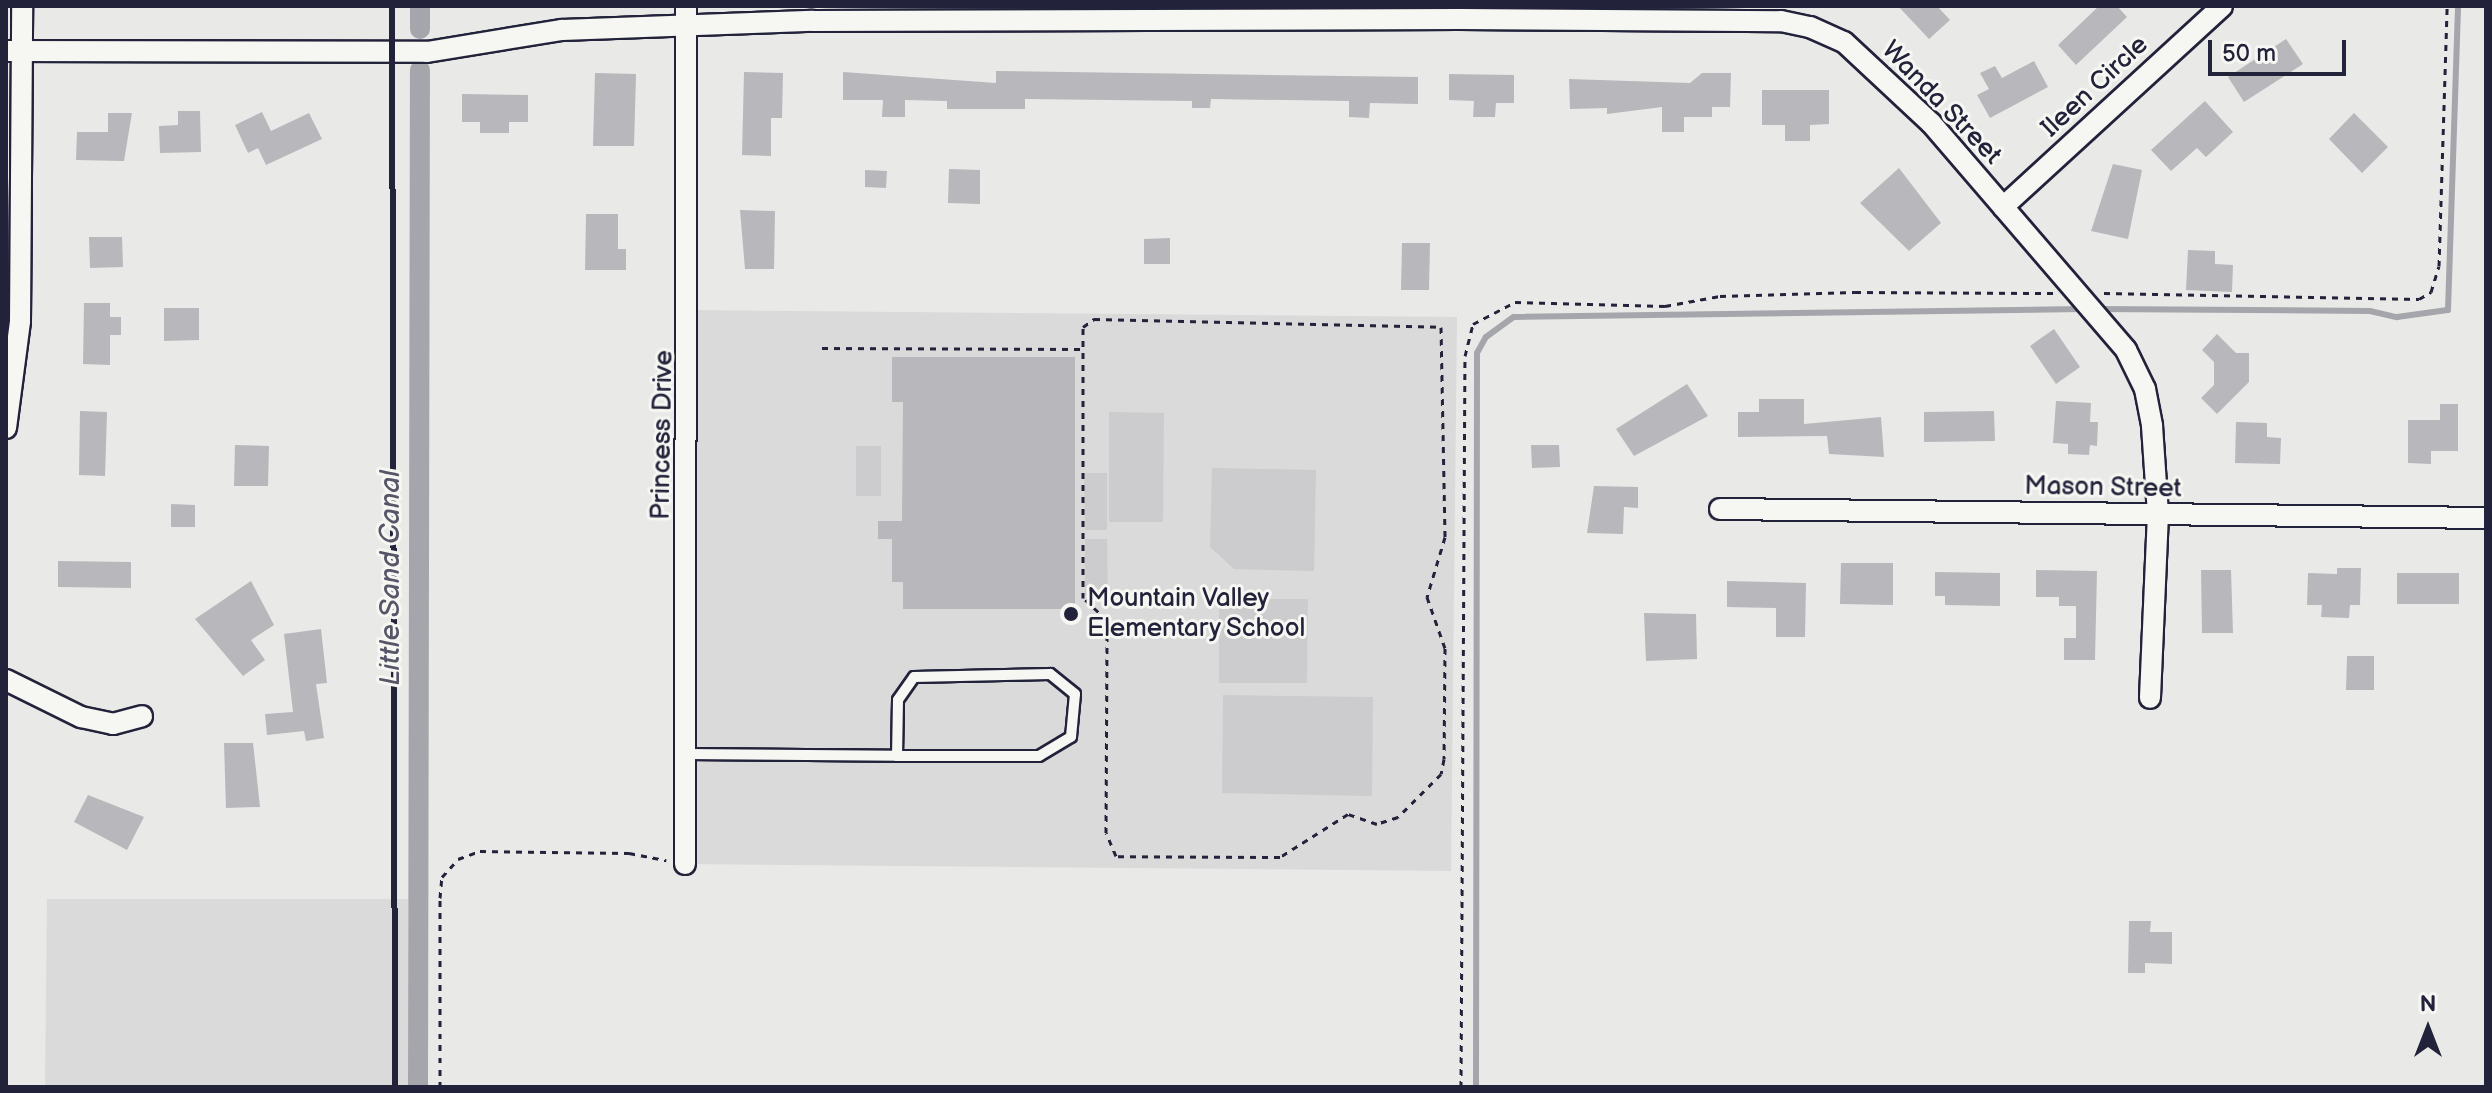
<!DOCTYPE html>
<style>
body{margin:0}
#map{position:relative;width:2492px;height:1093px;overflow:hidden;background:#e9e9e7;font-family:"Balsamiq Sans",sans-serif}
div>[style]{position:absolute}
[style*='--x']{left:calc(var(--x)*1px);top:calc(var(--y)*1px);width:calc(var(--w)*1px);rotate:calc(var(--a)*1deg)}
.built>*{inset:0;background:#dadada}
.green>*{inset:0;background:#ccccce}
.stream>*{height:6px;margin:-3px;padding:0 3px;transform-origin:3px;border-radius:3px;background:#a5a5ac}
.canal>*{height:20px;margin:-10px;padding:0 10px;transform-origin:10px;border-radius:10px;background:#a5a5ac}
.building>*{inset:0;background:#b8b8bc}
.path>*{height:3px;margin-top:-1.5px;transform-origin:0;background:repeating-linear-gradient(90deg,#22223b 0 6px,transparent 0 12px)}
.roads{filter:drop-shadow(2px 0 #22223b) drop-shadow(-2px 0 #22223b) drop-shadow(0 2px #22223b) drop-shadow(0 -2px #22223b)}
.service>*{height:10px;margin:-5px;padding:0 5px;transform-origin:5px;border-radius:5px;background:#f6f6f2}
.minor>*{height:20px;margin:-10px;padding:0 10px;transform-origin:10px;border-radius:10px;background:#f6f6f2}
.rail>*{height:6px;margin:-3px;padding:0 3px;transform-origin:3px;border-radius:3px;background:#22223b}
.dots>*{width:22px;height:22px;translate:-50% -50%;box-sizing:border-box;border:4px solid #f6f6f2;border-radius:50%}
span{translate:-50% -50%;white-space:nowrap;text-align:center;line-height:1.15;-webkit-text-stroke:6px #f6f6f2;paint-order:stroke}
.street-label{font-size:26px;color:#22223b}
.poi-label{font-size:26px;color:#22223b}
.left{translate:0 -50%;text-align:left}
.water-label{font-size:28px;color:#565668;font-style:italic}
.frame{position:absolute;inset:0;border:8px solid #22223b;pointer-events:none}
.north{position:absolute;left:2388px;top:989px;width:80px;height:80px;-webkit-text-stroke:6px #f6f6f2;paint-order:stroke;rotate:0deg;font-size:22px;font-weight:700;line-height:32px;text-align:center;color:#22223b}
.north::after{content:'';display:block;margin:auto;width:28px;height:36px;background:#22223b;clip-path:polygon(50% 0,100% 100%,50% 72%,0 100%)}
.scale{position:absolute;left:2208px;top:40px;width:138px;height:36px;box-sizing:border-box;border:4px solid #22223b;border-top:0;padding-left:10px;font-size:24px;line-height:28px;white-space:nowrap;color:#22223b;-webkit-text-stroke:6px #f6f6f2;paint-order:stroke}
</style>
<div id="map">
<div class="built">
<i style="clip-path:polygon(690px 310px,1457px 317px,1451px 871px,685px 864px)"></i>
<i style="clip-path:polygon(47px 899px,408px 899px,408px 1087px,45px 1087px)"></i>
</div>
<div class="green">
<i style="clip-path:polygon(1109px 412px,1164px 413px,1163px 522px,1109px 522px)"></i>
<i style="clip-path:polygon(856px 446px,881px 446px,881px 496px,856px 496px)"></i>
<i style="clip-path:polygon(1212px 468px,1316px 470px,1314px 571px,1234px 569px,1210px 547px)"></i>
<i style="clip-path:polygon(1084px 473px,1107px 473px,1107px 530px,1085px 530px)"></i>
<i style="clip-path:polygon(1085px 539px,1107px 539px,1108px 596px,1085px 596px)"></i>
<i style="clip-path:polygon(1219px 599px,1308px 599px,1307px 683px,1219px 683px)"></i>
<i style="clip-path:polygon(1223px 695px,1373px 697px,1372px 796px,1222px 793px)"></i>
</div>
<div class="stream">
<i style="--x:2097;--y:309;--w:273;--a:0.4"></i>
<i style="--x:2370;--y:311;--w:28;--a:13"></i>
<i style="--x:2397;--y:317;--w:51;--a:-7.8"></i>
<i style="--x:2448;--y:310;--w:304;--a:-88.1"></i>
<i style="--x:1476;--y:1087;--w:734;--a:-89.92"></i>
<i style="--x:1477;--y:353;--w:18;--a:-61"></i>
<i style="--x:1486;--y:337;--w:34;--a:-36"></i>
<i style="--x:1514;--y:317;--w:568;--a:-0.81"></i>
</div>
<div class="canal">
<i style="--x:420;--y:6;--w:23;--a:90"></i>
<i style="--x:418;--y:1087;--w:1017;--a:-89.89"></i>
</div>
<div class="building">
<i style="clip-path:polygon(1898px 6px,1937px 6px,1950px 20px,1929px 39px)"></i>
<i style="clip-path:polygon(2099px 6px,2117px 6px,2127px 17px,2076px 65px,2058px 45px)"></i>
<i style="clip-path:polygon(2286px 39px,2303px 64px,2244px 102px,2228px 77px)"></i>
<i style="clip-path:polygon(2034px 61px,2048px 87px,1990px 118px,1977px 95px,1989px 89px,1980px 73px,1995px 66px,2002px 78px)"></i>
<i style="clip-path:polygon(996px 71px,1418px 77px,1418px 104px,1370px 103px,1369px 118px,1349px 117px,1349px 101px,1211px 99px,1210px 108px,1192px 108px,1192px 101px,1025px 99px,1025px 109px,947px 109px,947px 101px,905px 100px,905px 117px,882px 117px,883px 100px,843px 100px,843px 72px,996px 83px)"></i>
<i style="clip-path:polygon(744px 72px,783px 73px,782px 118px,771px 118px,771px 156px,742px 155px)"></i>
<i style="clip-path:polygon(595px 73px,636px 74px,634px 146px,593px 146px)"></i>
<i style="clip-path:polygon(1702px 73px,1731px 73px,1730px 107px,1712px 107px,1712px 117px,1684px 117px,1684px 132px,1662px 132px,1662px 107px,1607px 114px,1607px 108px,1570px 109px,1569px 79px,1690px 83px)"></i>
<i style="clip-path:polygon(1449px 74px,1514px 75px,1514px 103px,1496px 103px,1495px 117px,1473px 117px,1474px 101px,1449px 100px)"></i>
<i style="clip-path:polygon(1762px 90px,1829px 90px,1829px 124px,1810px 125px,1810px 141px,1785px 141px,1785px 125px,1762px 125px)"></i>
<i style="clip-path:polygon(462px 94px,528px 95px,528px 122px,509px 122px,509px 133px,480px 133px,480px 122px,462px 122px)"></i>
<i style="clip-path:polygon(2205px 101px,2233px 132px,2206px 157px,2197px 148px,2171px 171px,2151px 150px)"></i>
<i style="clip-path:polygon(178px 111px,200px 111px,201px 152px,160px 153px,159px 126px,178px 125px)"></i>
<i style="clip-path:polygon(262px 112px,271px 131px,309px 113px,322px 139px,266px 165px,258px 148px,248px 153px,235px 125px)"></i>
<i style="clip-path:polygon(108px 113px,132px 113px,124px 161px,76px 160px,77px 132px,108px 132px)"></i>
<i style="clip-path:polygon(2354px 113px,2388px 147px,2362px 173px,2329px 139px)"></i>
<i style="clip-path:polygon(2113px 164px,2142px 170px,2128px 239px,2091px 231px)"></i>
<i style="clip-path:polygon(1899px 168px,1941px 223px,1909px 251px,1860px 203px)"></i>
<i style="clip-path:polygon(949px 169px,980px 170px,980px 204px,948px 203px)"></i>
<i style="clip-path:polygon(865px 170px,887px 171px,886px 188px,865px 187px)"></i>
<i style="clip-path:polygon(740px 210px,775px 211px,774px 269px,745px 269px)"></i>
<i style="clip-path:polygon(586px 214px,618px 214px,618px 249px,626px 249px,626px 270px,585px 270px)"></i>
<i style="clip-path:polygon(89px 237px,122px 237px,123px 267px,90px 268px)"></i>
<i style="clip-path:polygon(1170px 238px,1170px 264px,1144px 264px,1144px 239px)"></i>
<i style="clip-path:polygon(1402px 243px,1430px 243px,1429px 290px,1401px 290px)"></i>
<i style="clip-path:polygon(2188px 250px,2215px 251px,2215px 264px,2233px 265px,2232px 292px,2186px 290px)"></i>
<i style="clip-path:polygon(84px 303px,110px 303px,110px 317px,121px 317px,121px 335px,110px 335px,110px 365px,83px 364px)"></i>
<i style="clip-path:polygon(164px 308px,199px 308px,199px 340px,164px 341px)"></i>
<i style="clip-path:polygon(2054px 329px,2080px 367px,2056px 384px,2030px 346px)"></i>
<i style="clip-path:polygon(2217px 334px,2236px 353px,2249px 353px,2249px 382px,2217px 414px,2201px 398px,2214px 385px,2214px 362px,2202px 350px)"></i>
<i style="clip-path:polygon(892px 357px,1075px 357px,1075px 609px,903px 609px,903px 582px,892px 582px,892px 539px,878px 539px,878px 521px,902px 521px,903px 402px,892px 402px)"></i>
<i style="clip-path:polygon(1687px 384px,1708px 416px,1634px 456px,1616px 429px)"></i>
<i style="clip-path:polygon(1759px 399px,1804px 399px,1804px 424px,1881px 417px,1884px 457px,1829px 454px,1827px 436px,1738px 437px,1738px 412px,1759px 412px)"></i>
<i style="clip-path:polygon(2056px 401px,2091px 403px,2090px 422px,2098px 422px,2097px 446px,2090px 445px,2089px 455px,2068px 454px,2068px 444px,2053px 443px)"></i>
<i style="clip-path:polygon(2440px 404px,2458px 404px,2458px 451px,2431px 451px,2431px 464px,2408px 463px,2408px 420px,2440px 420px)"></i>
<i style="clip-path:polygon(80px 411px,107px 412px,105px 476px,79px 475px)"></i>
<i style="clip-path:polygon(1994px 411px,1995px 441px,1924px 442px,1924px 412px)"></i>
<i style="clip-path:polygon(2236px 422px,2267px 423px,2267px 437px,2281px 438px,2280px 464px,2235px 463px)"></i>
<i style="clip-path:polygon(235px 445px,269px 446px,268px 486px,234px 486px)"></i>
<i style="clip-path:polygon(1531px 445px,1559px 445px,1560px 467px,1532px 468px)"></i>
<i style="clip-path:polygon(1594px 486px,1638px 487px,1638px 508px,1624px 507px,1623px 534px,1587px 533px)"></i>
<i style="clip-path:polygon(171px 504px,195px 505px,195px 527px,171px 527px)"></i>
<i style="clip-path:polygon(58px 561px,131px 562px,131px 588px,58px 587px)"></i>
<i style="clip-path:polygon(1841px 563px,1893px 563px,1893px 605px,1840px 604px)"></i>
<i style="clip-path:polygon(2337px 568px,2361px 568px,2360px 605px,2350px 605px,2349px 618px,2321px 617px,2322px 605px,2307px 605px,2308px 573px,2337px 574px)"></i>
<i style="clip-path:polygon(2036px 570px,2097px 571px,2095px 660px,2064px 660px,2064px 638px,2076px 638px,2076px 606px,2059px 606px,2059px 597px,2036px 597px)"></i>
<i style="clip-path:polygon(2201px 570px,2231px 570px,2233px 633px,2202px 633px)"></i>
<i style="clip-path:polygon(1935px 572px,2000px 573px,2000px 606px,1945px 605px,1945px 596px,1935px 596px)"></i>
<i style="clip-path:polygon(2397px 573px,2459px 573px,2459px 604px,2397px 604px)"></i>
<i style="clip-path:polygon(251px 581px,274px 625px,251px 640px,265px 660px,243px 676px,195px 619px)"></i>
<i style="clip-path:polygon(1727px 581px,1806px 583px,1805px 637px,1776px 637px,1776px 608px,1727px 607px)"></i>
<i style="clip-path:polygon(1644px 613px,1696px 614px,1697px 659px,1646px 661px)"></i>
<i style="clip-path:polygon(321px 629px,327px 683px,316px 684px,324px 738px,306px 741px,304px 731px,267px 735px,265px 714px,293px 712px,284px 634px)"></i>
<i style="clip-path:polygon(2347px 656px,2374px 656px,2374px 690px,2346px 690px)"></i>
<i style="clip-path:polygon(224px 743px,253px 743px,260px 807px,226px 808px)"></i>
<i style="clip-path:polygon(88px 795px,144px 817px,127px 850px,74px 822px)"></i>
<i style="clip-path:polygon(2129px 921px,2151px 921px,2150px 932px,2172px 932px,2172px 964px,2145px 963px,2145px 973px,2128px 973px)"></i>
</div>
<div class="path">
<i style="--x:2104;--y:293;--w:315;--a:1.1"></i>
<i style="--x:2419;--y:299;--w:14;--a:-30"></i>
<i style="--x:2431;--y:292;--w:27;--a:-73"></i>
<i style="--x:2439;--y:266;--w:260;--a:-88.2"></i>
<i style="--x:1094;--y:319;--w:347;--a:1.3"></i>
<i style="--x:1441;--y:327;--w:210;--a:88.9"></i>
<i style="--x:1445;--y:537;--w:63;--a:106.7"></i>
<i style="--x:1427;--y:597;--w:54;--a:70.6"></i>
<i style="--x:1445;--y:648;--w:111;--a:90.5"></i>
<i style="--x:1444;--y:759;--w:15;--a:101"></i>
<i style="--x:1441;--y:774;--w:61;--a:135"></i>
<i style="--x:1398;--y:817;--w:22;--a:162"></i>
<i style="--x:1377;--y:824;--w:31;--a:-161"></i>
<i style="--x:1348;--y:814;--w:80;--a:147.7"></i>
<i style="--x:1280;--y:857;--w:164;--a:-179.7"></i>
<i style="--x:1116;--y:856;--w:25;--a:-113"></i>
<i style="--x:1106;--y:833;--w:213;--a:-89.7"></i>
<i style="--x:1107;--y:620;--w:33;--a:-137"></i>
<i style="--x:1083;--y:598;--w:271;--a:-90"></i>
<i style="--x:1083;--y:327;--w:14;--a:-36"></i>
<i style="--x:822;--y:348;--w:260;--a:0.2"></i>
<i style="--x:440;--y:1087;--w:189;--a:-90"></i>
<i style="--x:440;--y:898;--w:21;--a:-85"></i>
<i style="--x:442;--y:877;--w:24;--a:-48"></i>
<i style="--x:458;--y:859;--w:23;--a:-20"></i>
<i style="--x:480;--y:851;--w:149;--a:0.8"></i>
<i style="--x:629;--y:853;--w:38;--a:11"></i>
<i style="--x:1461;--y:1087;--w:731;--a:-89.69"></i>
<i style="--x:1465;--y:356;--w:33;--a:-76"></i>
<i style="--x:1473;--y:324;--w:47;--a:-27.6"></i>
<i style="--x:1515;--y:302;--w:150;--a:1.5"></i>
<i style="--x:1665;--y:306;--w:56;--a:-10.3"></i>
<i style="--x:1720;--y:296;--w:135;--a:-1.7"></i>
<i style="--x:1855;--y:292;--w:198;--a:0.3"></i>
</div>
<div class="roads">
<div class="service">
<i style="--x:686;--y:754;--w:211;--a:0.5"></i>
<i style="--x:897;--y:756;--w:142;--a:0"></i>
<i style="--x:1039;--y:756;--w:37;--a:-31"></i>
<i style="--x:1071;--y:737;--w:43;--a:-84.7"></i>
<i style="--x:1075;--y:694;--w:32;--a:-141"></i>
<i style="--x:1050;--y:674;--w:136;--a:178.7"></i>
<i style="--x:914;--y:677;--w:28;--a:125"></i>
<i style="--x:898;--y:700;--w:56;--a:91"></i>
</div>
<div class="minor">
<i style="--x:6;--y:51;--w:421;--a:0.1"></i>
<i style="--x:427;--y:52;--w:137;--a:-9.3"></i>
<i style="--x:562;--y:30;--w:251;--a:-2.1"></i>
<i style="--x:813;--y:21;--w:647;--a:-0.18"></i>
<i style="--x:1460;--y:19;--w:321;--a:0.4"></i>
<i style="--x:1781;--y:21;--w:30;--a:12"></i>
<i style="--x:1810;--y:27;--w:37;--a:24"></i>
<i style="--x:1844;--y:42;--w:119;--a:43"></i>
<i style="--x:1931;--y:123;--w:299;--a:49.3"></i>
<i style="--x:2126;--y:350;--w:43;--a:64"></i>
<i style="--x:2145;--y:389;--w:38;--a:79"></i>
<i style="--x:2152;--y:426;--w:88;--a:86.1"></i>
<i style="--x:2158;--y:514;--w:184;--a:92.5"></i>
<i style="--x:2003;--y:207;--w:297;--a:-42.5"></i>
<i style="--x:6;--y:428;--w:108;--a:-82.5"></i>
<i style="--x:20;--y:321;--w:315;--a:-89.6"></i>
<i style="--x:1720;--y:509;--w:766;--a:0.67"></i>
<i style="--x:6;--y:680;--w:84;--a:26.3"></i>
<i style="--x:81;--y:717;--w:33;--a:12"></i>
<i style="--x:113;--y:724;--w:30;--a:-15"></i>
<i style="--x:685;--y:864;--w:858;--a:-89.93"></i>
</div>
</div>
<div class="rail">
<i style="--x:392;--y:6;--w:1081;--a:89.84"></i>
</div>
<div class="dots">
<i style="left:1071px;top:614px;background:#22223b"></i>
</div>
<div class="street-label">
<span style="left:2095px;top:87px;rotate:-43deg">Ileen Circle</span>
<span style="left:1941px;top:103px;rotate:46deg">Wanda Street</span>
<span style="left:663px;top:435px;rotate:-89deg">Princess Drive</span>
<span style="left:2103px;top:488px;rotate:1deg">Mason Street</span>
</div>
<div class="poi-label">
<span class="left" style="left:1087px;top:614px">Mountain Valley<br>Elementary School</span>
</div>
<div class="water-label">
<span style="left:391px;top:578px;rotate:-90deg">Little Sand Canal</span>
</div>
<div class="frame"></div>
<div class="north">N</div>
<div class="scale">50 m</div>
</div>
